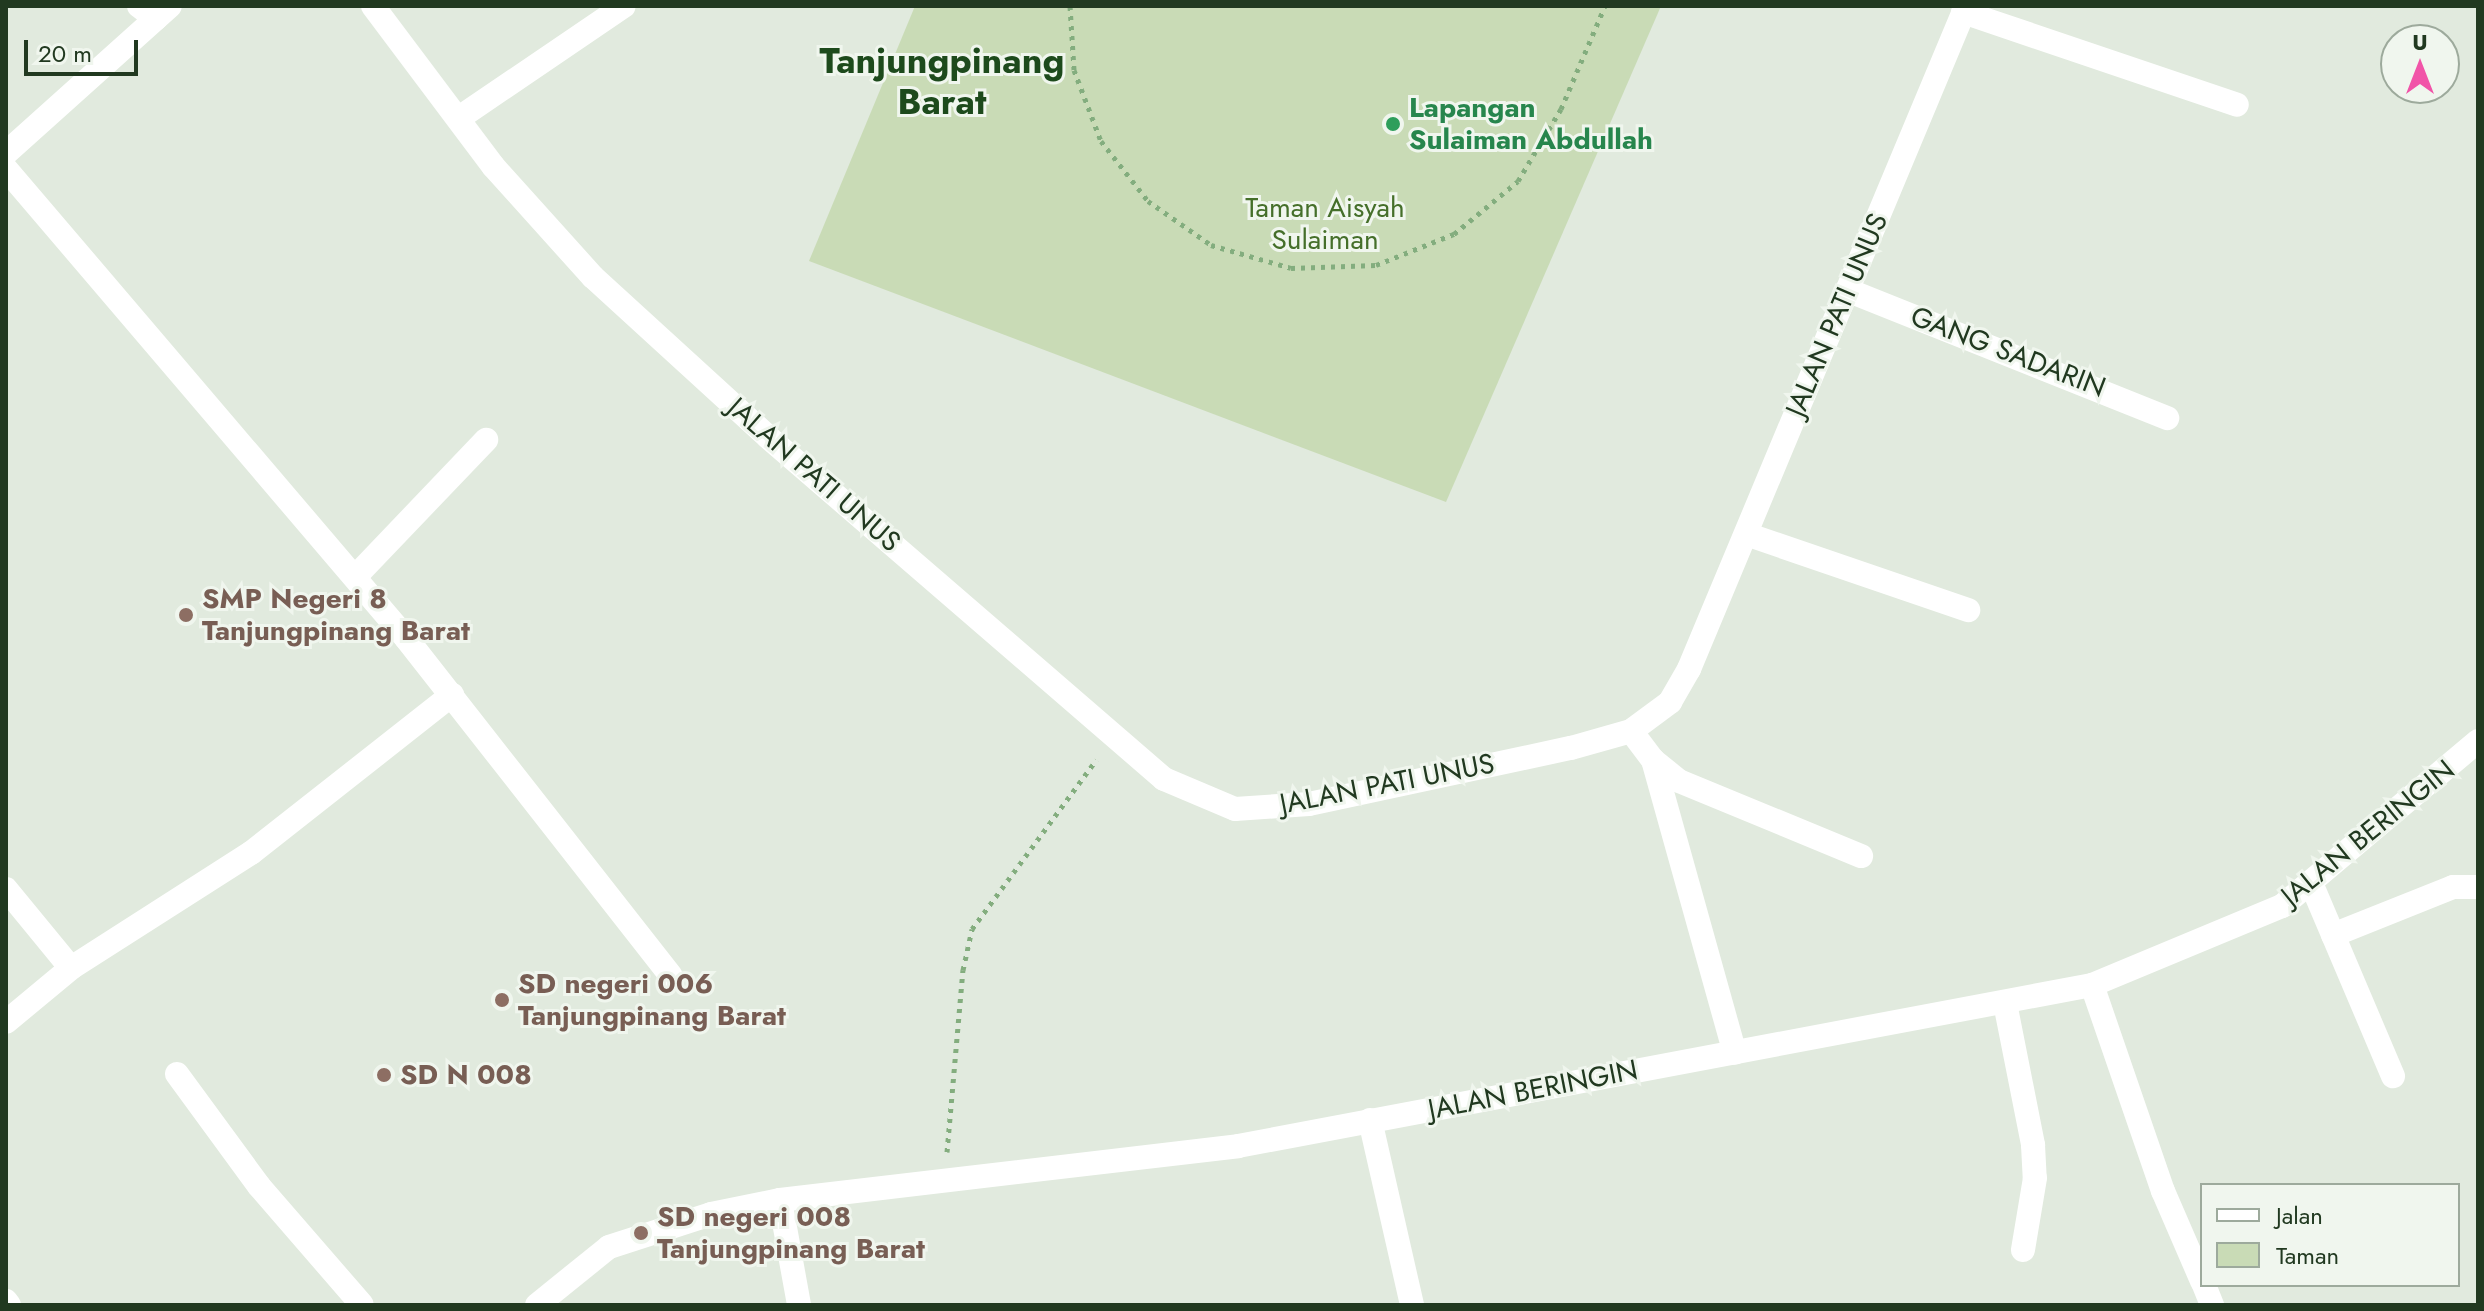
<!DOCTYPE html>
<style>
body{margin:0}
#map{position:relative;width:2484px;height:1311px;overflow:hidden;background:#e1eade;font-family:Jost,sans-serif}
div>[style]{position:absolute}
[style*='--x']{left:calc(var(--x)*1px);top:calc(var(--y)*1px);width:calc(var(--w)*1px);rotate:calc(var(--a)*1deg)}
.green>*{inset:0;background:#c9dbb6}
.path>*{height:5px;margin-top:-2.5px;transform-origin:0;background:repeating-linear-gradient(90deg,#83ad7e 0 4px,transparent 0 10px)}
.minor>*{height:24px;margin:-12px;padding:0 12px;transform-origin:12px;border-radius:12px;background:#fff}
.tertiary>*{height:24px;margin:-12px;padding:0 12px;transform-origin:12px;border-radius:12px;background:#fff}
.dots>*{width:22px;height:22px;translate:-50% -50%;box-sizing:border-box;border:4px solid #f0f6ee;border-radius:50%}
span{translate:-50% -50%;white-space:nowrap;text-align:center;line-height:1.15;-webkit-text-stroke:6px #f0f6ee;paint-order:stroke}
.leisure-label{font-size:28px;color:#27864d;font-weight:700}
.left{translate:0 -50%;text-align:left}
.park-label{font-size:28px;color:#456f2a}
.street-label{font-size:28px;color:#213920}
.education-label{font-size:28px;color:#785e54;font-weight:700}
.district-label{font-size:36px;color:#1d4a1c;font-weight:700}
.frame{position:absolute;inset:0;border:8px solid #213920;pointer-events:none}
.legend{position:absolute;left:2200px;top:1183px;width:260px;height:104px;box-sizing:border-box;background:#f0f6ee;border:2px solid #9daa9c;margin:0;padding:10px 14px;list-style:none;font-size:24px;color:#213920}
.legend li{display:flex;align-items:center;gap:16px;height:40px}
.legend b{width:40px;border:2px solid #9daa9c}
.north{position:absolute;left:2380px;top:24px;width:80px;height:80px;box-sizing:border-box;background:#f0f6ee;border:2px solid #9daa9c;border-radius:50%;rotate:0deg;font-size:22px;font-weight:700;line-height:32px;text-align:center;color:#213920}
.north::after{content:'';display:block;margin:auto;width:28px;height:36px;background:#f154a8;clip-path:polygon(50% 0,100% 100%,50% 72%,0 100%)}
.scale{position:absolute;left:24px;top:40px;width:114px;height:36px;box-sizing:border-box;border:4px solid #213920;border-top:0;padding-left:10px;font-size:24px;line-height:28px;white-space:nowrap;color:#213920;-webkit-text-stroke:6px #f0f6ee;paint-order:stroke}
</style>
<div id="map">
<div class="green">
<i style="clip-path:polygon(915px 6px,1661px 6px,1446px 502px,809px 261px)"></i>
</div>
<div class="path">
<i style="--x:1070;--y:6;--w:64;--a:86.4"></i>
<i style="--x:1074;--y:70;--w:76;--a:69.2"></i>
<i style="--x:1101;--y:141;--w:76;--a:51.9"></i>
<i style="--x:1148;--y:201;--w:77;--a:34.9"></i>
<i style="--x:1211;--y:245;--w:83;--a:16"></i>
<i style="--x:1291;--y:268;--w:85;--a:-2"></i>
<i style="--x:1376;--y:265;--w:84;--a:-21.7"></i>
<i style="--x:1454;--y:234;--w:83;--a:-39.6"></i>
<i style="--x:1518;--y:181;--w:84;--a:-59.2"></i>
<i style="--x:1561;--y:109;--w:112;--a:-66.9"></i>
<i style="--x:947;--y:1152;--w:183;--a:-85"></i>
<i style="--x:963;--y:970;--w:42;--a:-77.6"></i>
<i style="--x:972;--y:929;--w:210;--a:-53.7"></i>
</div>
<div class="minor">
<i style="--x:139;--y:6;--w:21;--a:37"></i>
<i style="--x:373;--y:6;--w:200;--a:53.1"></i>
<i style="--x:493;--y:166;--w:149;--a:48"></i>
<i style="--x:593;--y:277;--w:237;--a:42.4"></i>
<i style="--x:768;--y:437;--w:523;--a:40.82"></i>
<i style="--x:1164;--y:779;--w:77;--a:22.9"></i>
<i style="--x:1235;--y:809;--w:74;--a:-3.9"></i>
<i style="--x:1309;--y:804;--w:268;--a:-12.1"></i>
<i style="--x:1571;--y:748;--w:62;--a:-15.8"></i>
<i style="--x:1631;--y:731;--w:49;--a:-36.6"></i>
<i style="--x:1670;--y:702;--w:38;--a:-60"></i>
<i style="--x:1689;--y:669;--w:719;--a:-67.32"></i>
<i style="--x:1963;--y:12;--w:289;--a:18.7"></i>
<i style="--x:459;--y:118;--w:199;--a:-34.2"></i>
<i style="--x:6;--y:169;--w:616;--a:49.54"></i>
<i style="--x:406;--y:638;--w:429;--a:51.9"></i>
<i style="--x:1847;--y:290;--w:345;--a:21.8"></i>
<i style="--x:1746;--y:534;--w:235;--a:18.9"></i>
<i style="--x:355;--y:577;--w:190;--a:-46.3"></i>
<i style="--x:1631;--y:731;--w:36;--a:53"></i>
<i style="--x:1653;--y:760;--w:33;--a:39"></i>
<i style="--x:1679;--y:781;--w:197;--a:22.4"></i>
<i style="--x:1653;--y:760;--w:304;--a:74.4"></i>
<i style="--x:2311;--y:883;--w:210;--a:67"></i>
<i style="--x:6;--y:889;--w:102;--a:50.6"></i>
<i style="--x:2333;--y:935;--w:129;--a:-21.8"></i>
<i style="--x:2453;--y:887;--w:25;--a:0"></i>
<i style="--x:2092;--y:985;--w:218;--a:71"></i>
<i style="--x:2163;--y:1191;--w:98;--a:66.6"></i>
<i style="--x:2005;--y:1003;--w:145;--a:78.8"></i>
<i style="--x:2033;--y:1145;--w:33;--a:87"></i>
<i style="--x:2035;--y:1178;--w:73;--a:99.5"></i>
<i style="--x:6;--y:1022;--w:85;--a:-39.7"></i>
<i style="--x:71;--y:968;--w:214;--a:-32.6"></i>
<i style="--x:251;--y:853;--w:256;--a:-38.2"></i>
<i style="--x:177;--y:1074;--w:139;--a:53.8"></i>
<i style="--x:259;--y:1186;--w:157;--a:49.1"></i>
<i style="--x:1370;--y:1120;--w:190;--a:77.2"></i>
<i style="--x:780;--y:1200;--w:107;--a:79.7"></i>
<i style="--x:2204;--y:1285;--w:22;--a:68"></i>
</div>
<div class="tertiary">
<i style="--x:6;--y:153;--w:220;--a:-41.9"></i>
<i style="--x:6;--y:1301;--w:5;--a:53"></i>
<i style="--x:537;--y:1305;--w:92;--a:-38.9"></i>
<i style="--x:609;--y:1247;--w:107;--a:-17.9"></i>
<i style="--x:711;--y:1214;--w:70;--a:-11.5"></i>
<i style="--x:780;--y:1200;--w:461;--a:-6.7"></i>
<i style="--x:1238;--y:1146;--w:869;--a:-10.68"></i>
<i style="--x:2092;--y:985;--w:206;--a:-22.6"></i>
<i style="--x:2282;--y:906;--w:256;--a:-40.1"></i>
</div>
<div class="dots">
<i style="left:1393px;top:124px;background:#2e9e5b"></i>
<i style="left:186px;top:615px;background:#8d6e63"></i>
<i style="left:502px;top:1000px;background:#8d6e63"></i>
<i style="left:384px;top:1075px;background:#8d6e63"></i>
<i style="left:641px;top:1233px;background:#8d6e63"></i>
</div>
<div class="leisure-label">
<span class="left" style="left:1409px;top:124px">Lapangan<br>Sulaiman Abdullah</span>
</div>
<div class="park-label">
<span style="left:1325px;top:224px">Taman Aisyah<br>Sulaiman</span>
</div>
<div class="street-label">
<span style="left:1837px;top:315px;rotate:-67deg">JALAN PATI UNUS</span>
<span style="left:2008px;top:352px;rotate:21deg">GANG SADARIN</span>
<span style="left:814px;top:475px;rotate:41deg">JALAN PATI UNUS</span>
<span style="left:1387px;top:784px;rotate:-11deg">JALAN PATI UNUS</span>
<span style="left:2368px;top:833px;rotate:-39deg">JALAN BERINGIN</span>
<span style="left:1533px;top:1090px;rotate:-11deg">JALAN BERINGIN</span>
</div>
<div class="education-label">
<span class="left" style="left:202px;top:615px">SMP Negeri 8<br>Tanjungpinang Barat</span>
<span class="left" style="left:518px;top:1000px">SD negeri 006<br>Tanjungpinang Barat</span>
<span class="left" style="left:400px;top:1075px">SD N 008</span>
<span class="left" style="left:657px;top:1233px">SD negeri 008<br>Tanjungpinang Barat</span>
</div>
<div class="district-label">
<span style="left:942px;top:81px">Tanjungpinang<br>Barat</span>
</div>
<div class="frame"></div>
<ul class="legend">
<li><b style="height:10px;background:#fff"></b>Jalan</li>
<li><b style="height:22px;background:#c9dbb6"></b>Taman</li>
</ul>
<div class="north">U</div>
<div class="scale">20 m</div>
</div>
